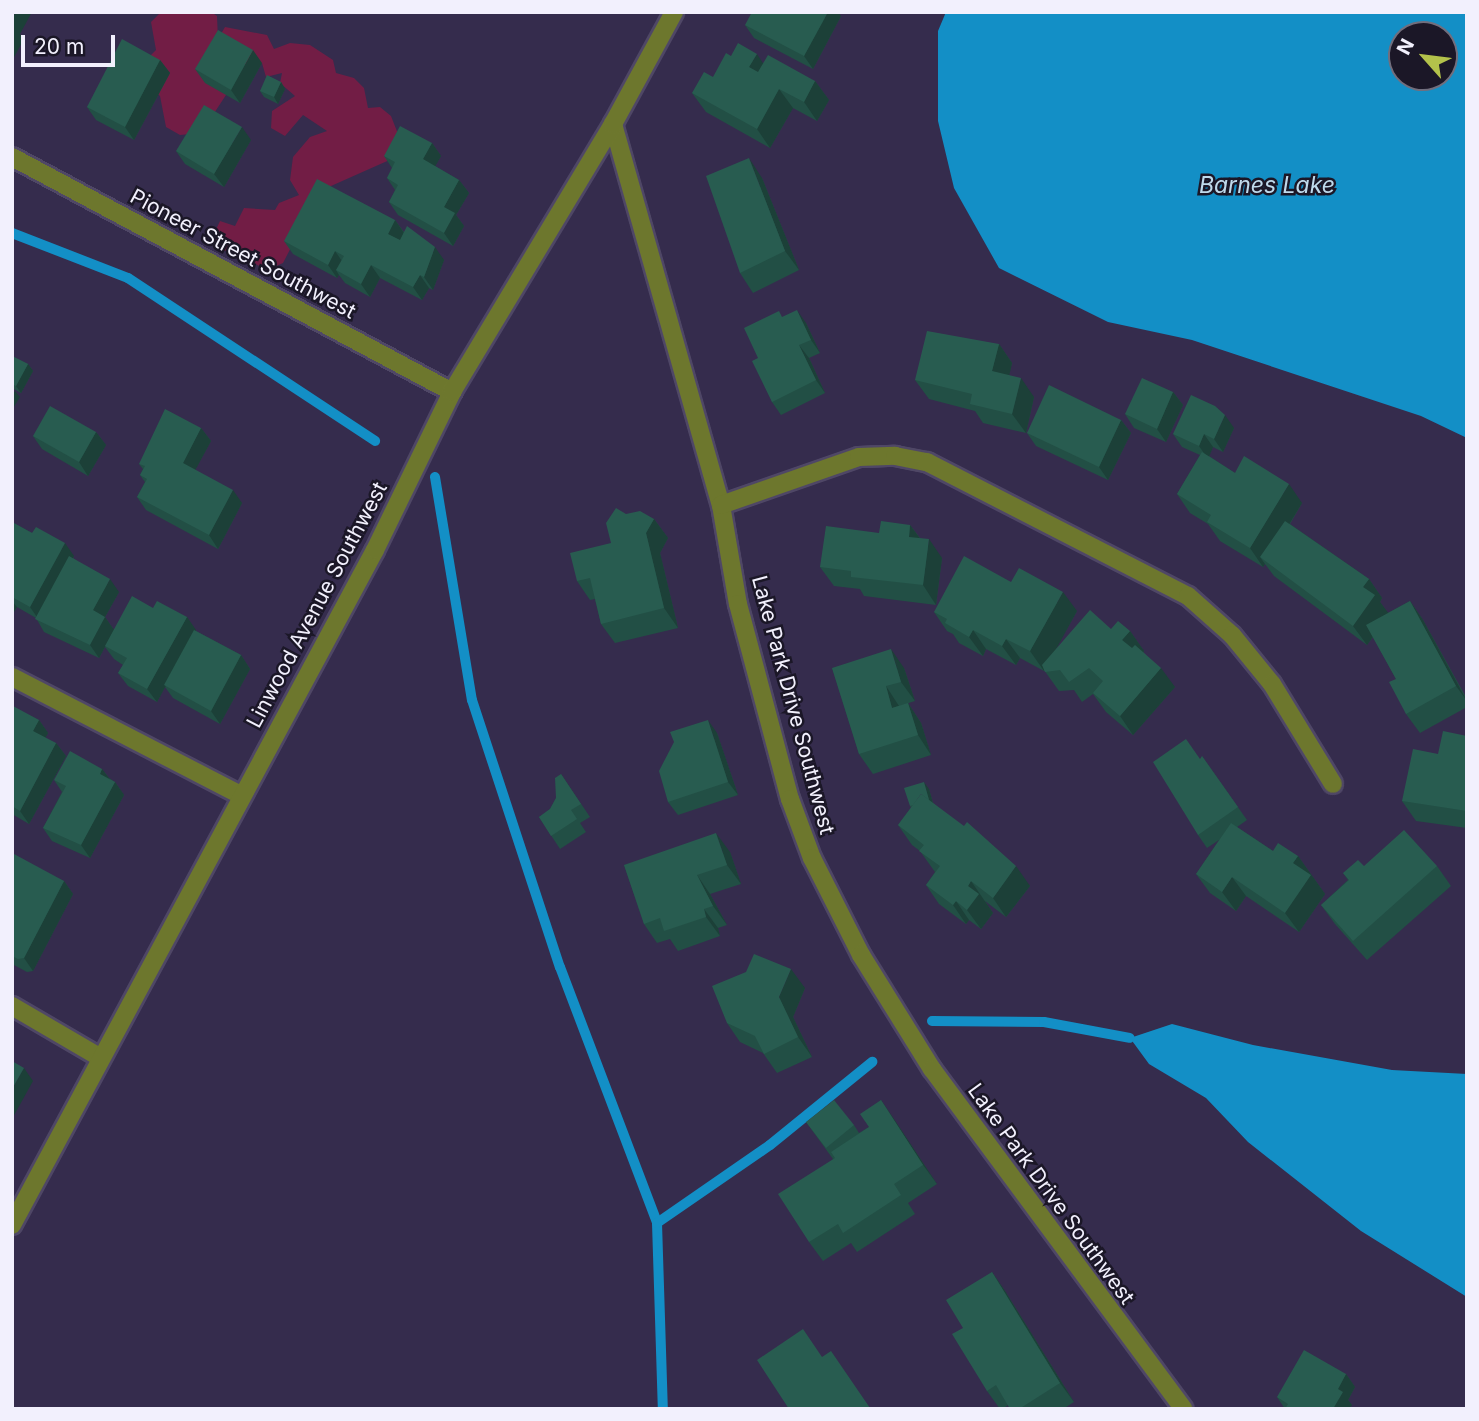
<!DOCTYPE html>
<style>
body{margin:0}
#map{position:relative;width:1479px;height:1421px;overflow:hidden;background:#352c4d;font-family:Inter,sans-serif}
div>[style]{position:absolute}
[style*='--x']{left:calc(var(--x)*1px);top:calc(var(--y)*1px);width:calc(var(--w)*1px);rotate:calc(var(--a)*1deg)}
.green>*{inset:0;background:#721d45}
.water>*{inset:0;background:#138fc6}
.stream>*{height:10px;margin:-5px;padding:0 5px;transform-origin:5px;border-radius:5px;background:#138fc6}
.roads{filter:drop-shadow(2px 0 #4f4766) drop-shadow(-2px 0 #4f4766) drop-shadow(0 2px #4f4766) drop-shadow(0 -2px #4f4766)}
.minor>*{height:18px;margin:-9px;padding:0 9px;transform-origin:9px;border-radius:9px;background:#6d772d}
.wall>*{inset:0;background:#224f45}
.shaded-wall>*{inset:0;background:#1c4038}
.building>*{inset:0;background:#285c50}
span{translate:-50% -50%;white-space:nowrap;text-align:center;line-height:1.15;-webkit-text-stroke:5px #1b1727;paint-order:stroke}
.street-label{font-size:21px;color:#f2f0fd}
.water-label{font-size:23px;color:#bfdaec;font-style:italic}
.frame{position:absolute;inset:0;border:14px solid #f2f0fd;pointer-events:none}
.north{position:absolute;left:1388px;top:21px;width:70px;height:70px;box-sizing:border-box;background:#1b1727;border:2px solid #716e7d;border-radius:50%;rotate:298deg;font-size:19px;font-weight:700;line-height:28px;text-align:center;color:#f2f0fd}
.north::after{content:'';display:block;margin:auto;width:24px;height:32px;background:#b3c24b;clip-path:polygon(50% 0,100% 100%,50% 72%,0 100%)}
.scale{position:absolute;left:21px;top:35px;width:94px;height:32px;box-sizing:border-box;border:4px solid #f2f0fd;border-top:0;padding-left:9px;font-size:21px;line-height:24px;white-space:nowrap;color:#f2f0fd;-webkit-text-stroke:5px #1b1727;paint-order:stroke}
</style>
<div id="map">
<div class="green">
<i style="clip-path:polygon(161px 12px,211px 12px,217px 16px,218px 39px,225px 27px,267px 35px,274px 49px,290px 43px,310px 45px,333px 60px,336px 73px,354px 78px,364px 88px,368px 108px,380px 107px,391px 116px,400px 139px,394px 158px,331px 186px,315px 201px,283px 263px,267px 270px,246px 259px,237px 249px,223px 251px,212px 238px,220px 221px,235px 226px,244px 208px,275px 210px,279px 203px,299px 195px,290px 180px,293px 157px,310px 137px,327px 131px,303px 115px,285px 136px,271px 128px,272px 111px,295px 96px,280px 83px,282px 73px,266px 77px,262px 63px,232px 70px,226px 95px,201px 133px,180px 135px,166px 127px,160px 96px,150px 87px,146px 60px,156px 50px,151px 22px)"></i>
</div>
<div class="water">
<i style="clip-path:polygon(evenodd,946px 12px,1467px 12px,1467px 438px,1421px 416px,1192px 340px,1108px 322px,999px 268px,954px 188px,938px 121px,938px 31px,946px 12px,1402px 35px,1444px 35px,1444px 77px,1402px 77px,1402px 35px)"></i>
<i style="clip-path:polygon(1172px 1024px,1253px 1045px,1392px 1070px,1467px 1074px,1467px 1297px,1361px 1231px,1248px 1142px,1206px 1098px,1149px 1064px,1130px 1038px)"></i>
</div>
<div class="stream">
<i style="--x:12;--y:233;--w:124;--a:21.2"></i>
<i style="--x:128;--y:278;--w:296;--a:33.4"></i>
<i style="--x:435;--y:477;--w:226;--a:80.6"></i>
<i style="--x:472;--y:700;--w:281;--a:71.8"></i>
<i style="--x:560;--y:967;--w:274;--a:69.2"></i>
<i style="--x:657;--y:1223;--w:186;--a:88.2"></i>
<i style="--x:932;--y:1021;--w:112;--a:0.5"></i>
<i style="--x:1044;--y:1022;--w:87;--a:10.5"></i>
<i style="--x:657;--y:1223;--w:137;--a:-34.6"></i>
<i style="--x:770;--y:1145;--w:132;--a:-39.1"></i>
</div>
<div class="roads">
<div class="minor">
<i style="--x:613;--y:124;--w:396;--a:74.2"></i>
<i style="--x:721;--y:505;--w:100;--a:80.3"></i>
<i style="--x:738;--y:604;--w:202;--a:75.1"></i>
<i style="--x:790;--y:799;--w:63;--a:69.6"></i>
<i style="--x:812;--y:858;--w:109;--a:63.2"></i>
<i style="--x:861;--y:955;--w:134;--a:58.1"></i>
<i style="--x:932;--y:1069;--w:423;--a:53.5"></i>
<i style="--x:12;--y:157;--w:499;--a:28.1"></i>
<i style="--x:721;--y:505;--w:146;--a:-19.2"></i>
<i style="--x:859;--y:457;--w:36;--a:-2"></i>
<i style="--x:895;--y:456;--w:33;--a:11"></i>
<i style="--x:927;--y:462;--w:293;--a:27.2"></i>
<i style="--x:1188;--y:596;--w:59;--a:41.6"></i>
<i style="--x:1232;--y:635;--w:63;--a:50.8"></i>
<i style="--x:1272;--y:684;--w:117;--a:58.6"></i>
<i style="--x:12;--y:677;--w:258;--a:27.3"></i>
<i style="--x:12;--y:1006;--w:103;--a:30.3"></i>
<i style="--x:12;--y:1225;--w:766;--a:-61.73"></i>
<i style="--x:375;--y:550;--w:176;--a:-64"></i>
<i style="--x:452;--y:392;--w:313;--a:-59"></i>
<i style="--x:613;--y:124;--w:128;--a:-61.4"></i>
</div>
</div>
<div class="wall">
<i style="clip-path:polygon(841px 16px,813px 69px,754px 38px,745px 25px)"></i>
<i style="clip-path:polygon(731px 56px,763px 63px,815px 81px,829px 100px,817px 121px,793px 108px,770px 148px,706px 112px,692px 93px,713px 77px)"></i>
<i style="clip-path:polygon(160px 60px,170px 73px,134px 140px,96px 120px,87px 107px)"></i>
<i style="clip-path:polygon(262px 63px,240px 103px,205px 83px,195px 69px)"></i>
<i style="clip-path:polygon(281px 82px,285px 89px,278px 104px,264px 97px,260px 91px)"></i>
<i style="clip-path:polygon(251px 140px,224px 187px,185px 164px,176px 151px)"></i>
<i style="clip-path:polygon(432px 143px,441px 156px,435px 166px,459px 180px,469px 193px,456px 215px,464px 226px,453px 246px,398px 215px,389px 202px,395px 190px,387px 178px,392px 168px,384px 156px)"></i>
<i style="clip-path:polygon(762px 178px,799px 270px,753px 293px,740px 273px)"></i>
<i style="clip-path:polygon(395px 220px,404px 232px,444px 260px,433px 290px,429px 288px,422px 300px,380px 278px,370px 297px,345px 283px,339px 275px,337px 278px,293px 254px,284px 241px)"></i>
<i style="clip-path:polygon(783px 317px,806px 323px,820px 353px,809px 358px,825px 393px,781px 415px,772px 402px,758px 358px)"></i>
<i style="clip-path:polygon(999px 344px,1012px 363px,1009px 375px,1034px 397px,1026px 433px,983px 423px,975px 411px,929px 399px,915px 380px)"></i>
<i style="clip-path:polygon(12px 356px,28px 364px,33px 371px,21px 393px,12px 388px)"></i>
<i style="clip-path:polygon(1173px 392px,1183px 405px,1166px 442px,1134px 428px,1125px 414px)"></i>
<i style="clip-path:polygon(1121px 420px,1131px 433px,1108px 480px,1036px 446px,1027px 433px)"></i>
<i style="clip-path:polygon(201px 428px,211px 441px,195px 470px,242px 503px,218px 549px,146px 510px,137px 497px,145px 482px,140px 475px,143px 469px,139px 464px)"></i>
<i style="clip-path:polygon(1234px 428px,1223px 452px,1213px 447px,1209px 456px,1235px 473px,1302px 503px,1290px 524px,1369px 579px,1382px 598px,1380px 602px,1388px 613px,1410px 601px,1423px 620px,1467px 699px,1467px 707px,1420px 733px,1406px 714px,1396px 679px,1373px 637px,1367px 645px,1274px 576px,1265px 564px,1263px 567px,1220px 541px,1208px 524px,1190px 513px,1177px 494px,1200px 455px,1182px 447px,1173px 434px)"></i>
<i style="clip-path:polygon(96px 432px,106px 445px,88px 476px,42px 449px,33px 436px)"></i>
<i style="clip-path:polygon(626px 514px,654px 519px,668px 538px,660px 553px,678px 628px,615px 643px,601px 624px,595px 599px,590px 600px,577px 581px,611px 543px)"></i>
<i style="clip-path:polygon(12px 522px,74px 556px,73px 558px,119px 592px,105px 617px,114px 630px,153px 608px,187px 617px,196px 631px,241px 655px,250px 669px,220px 724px,173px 698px,165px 687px,157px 702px,128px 686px,118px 673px,123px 665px,114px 659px,105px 647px,99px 658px,44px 632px,36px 618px,17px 607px,12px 615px)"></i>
<i style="clip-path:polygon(910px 525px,920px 538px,942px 558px,936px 605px,864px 596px,860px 589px,834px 586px,820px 567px,879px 533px)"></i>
<i style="clip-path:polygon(1011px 582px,1077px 611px,1054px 652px,1111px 629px,1130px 631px,1144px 651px,1143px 652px,1175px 687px,1133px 735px,1106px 712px,1093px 694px,1082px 702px,1074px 690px,1059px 691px,1044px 670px,1044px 671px,1020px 658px,1016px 665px,986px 649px,983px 656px,959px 643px,953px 634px,947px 631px,934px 612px)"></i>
<i style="clip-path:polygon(832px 668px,904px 668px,915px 701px,899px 706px,908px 703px,921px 723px,931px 755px,873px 774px,859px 754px)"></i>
<i style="clip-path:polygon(12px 707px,39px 720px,48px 733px,45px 738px,56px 743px,66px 756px,29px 824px,12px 814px)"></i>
<i style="clip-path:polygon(717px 733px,738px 795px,678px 815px,668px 802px)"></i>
<i style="clip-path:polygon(1467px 736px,1467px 828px,1416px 821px,1402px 801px,1438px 754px)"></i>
<i style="clip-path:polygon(1202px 756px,1247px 820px,1237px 827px,1273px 851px,1298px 856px,1325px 894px,1299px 932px,1246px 896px,1236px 911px,1210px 893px,1196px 874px,1219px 840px,1207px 848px,1198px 835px)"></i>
<i style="clip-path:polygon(102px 769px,109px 778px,115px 782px,124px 795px,90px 858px,52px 841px,43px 828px,62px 792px,54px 780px)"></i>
<i style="clip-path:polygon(561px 774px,590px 817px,580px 823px,586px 832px,560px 849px,539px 817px,550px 809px,556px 798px)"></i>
<i style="clip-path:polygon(929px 789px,933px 803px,1030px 886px,1006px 917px,985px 901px,993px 913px,981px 929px,969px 920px,966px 924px,939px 904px,926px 885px,935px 872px,920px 851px,912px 845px,898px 825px,911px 808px,910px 806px)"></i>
<i style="clip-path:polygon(730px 852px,741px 884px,710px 894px,727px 925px,718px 928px,720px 936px,678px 951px,670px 939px,657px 943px,644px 924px,624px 865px)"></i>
<i style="clip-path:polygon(12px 859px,64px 881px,73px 894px,33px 971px,27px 972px,12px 964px)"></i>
<i style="clip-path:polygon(1364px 866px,1437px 866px,1451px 886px,1367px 960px,1335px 924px,1321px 905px,1348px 880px,1343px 873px)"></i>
<i style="clip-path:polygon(805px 988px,793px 1017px,812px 1057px,777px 1073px,763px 1053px,740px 1042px,727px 1023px)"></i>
<i style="clip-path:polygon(881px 1100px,937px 1184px,908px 1203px,915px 1214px,857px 1252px,851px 1243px,823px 1261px,809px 1242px,833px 1159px,806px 1122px,854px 1125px,859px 1133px,869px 1127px)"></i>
<i style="clip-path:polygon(992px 1272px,1005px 1291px,1074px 1402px,1063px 1409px,1010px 1409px,1008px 1405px,1003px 1409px,1000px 1409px,987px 1391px,963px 1328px)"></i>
<i style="clip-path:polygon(1346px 1374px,1355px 1387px,1348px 1400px,1352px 1405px,1285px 1409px,1277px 1397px)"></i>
</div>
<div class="shaded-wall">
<i style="clip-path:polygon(16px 12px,32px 12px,20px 34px,24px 39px,12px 61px,12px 18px)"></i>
<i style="clip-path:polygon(828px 12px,838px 12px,841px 16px,813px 69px,804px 56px)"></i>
<i style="clip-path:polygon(253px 50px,262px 63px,240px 103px,231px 90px)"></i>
<i style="clip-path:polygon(757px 54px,770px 74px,763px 86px,749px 67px)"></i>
<i style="clip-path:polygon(160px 60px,170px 73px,134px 140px,125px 127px)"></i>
<i style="clip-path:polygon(815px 81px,829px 100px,817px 121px,804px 102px)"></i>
<i style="clip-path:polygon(281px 82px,285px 89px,278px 104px,274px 97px)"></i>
<i style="clip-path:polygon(779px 89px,793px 108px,770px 148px,757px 129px)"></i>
<i style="clip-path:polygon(242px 127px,251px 140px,224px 187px,214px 174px)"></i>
<i style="clip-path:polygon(432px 143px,441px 156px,432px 172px,423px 159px)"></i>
<i style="clip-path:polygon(749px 158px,762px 178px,799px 270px,785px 251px)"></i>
<i style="clip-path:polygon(459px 180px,469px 193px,456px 215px,464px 226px,453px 246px,444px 233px,444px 207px)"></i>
<i style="clip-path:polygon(395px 220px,404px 233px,397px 247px,388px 234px)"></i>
<i style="clip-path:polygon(435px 247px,444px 260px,433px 290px,424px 277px)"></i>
<i style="clip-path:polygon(335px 251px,344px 264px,336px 270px,339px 275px,337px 278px,328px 265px)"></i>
<i style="clip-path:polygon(371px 265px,380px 278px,370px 297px,361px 284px)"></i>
<i style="clip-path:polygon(420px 275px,429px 288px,422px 300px,413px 287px)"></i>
<i style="clip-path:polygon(797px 310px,806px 323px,820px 353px,811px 340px)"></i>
<i style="clip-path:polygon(999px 344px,1012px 363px,1006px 390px,992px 371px)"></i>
<i style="clip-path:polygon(799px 345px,809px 358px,825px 393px,816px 380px)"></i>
<i style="clip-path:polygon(28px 364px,33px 371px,21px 393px,16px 386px)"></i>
<i style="clip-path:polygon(1021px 378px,1034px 397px,1026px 433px,1012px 414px)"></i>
<i style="clip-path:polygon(15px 391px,20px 397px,12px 410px,12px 396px)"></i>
<i style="clip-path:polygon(1173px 392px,1183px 405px,1166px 442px,1157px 429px)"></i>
<i style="clip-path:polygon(1225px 415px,1234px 428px,1223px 452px,1214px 439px)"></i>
<i style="clip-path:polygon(1121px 420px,1131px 433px,1108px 480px,1099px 467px)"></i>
<i style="clip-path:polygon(201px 428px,211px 441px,192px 476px,183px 463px)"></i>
<i style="clip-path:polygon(96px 432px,106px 445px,88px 476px,79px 462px)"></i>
<i style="clip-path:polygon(1204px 434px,1213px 447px,1208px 459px,1199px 446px)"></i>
<i style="clip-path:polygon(1289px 484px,1302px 503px,1267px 561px,1260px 557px,1265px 564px,1263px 567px,1250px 548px)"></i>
<i style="clip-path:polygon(233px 490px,242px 503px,218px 549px,209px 535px)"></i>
<i style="clip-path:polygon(654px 519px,668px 538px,660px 553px,678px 628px,664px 608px,646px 533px)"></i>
<i style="clip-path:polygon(910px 525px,924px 544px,909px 537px)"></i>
<i style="clip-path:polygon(929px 539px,942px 558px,936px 605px,923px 585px)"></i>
<i style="clip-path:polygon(65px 543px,74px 556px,39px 620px,30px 607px)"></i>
<i style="clip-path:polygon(110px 579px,119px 592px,105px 617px,114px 630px,99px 658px,90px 645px,93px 610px)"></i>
<i style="clip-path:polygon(1369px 579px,1382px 598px,1380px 602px,1389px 614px,1367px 645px,1353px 626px,1363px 587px)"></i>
<i style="clip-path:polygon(1063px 592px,1077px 611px,1044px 671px,1030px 651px)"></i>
<i style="clip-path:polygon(12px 601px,17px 607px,12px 615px)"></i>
<i style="clip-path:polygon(1410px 601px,1423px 620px,1467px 701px,1456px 686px)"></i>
<i style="clip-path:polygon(187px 617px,196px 630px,157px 702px,147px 689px)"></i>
<i style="clip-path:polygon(973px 630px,986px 649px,983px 656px,969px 637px)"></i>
<i style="clip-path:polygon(1130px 631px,1144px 651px,1136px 660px,1122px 640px)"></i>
<i style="clip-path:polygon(1006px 639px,1020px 658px,1016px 665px,1002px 646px)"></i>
<i style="clip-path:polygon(891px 649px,904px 668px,915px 701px,901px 682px)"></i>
<i style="clip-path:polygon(241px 655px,250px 669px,220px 724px,211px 711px)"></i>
<i style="clip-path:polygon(1161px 668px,1175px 687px,1133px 735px,1120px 716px)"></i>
<i style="clip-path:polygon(886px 686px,899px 706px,892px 708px)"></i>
<i style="clip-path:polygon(908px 703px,921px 723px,931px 755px,918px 735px)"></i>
<i style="clip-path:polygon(39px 720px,48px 733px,42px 744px,33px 731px)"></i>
<i style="clip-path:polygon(708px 720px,717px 733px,738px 795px,728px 782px)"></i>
<i style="clip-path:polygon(56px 743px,66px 756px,29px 824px,20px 811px)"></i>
<i style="clip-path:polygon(102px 769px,112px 782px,100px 774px)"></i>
<i style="clip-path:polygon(115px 782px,124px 795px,90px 858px,81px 845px)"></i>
<i style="clip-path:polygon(924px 782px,929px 789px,934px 807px,929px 800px)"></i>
<i style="clip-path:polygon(716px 833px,730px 852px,741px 884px,727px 865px)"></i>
<i style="clip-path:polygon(1298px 856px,1325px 894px,1299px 932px,1285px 913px,1293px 863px)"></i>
<i style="clip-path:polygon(1016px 866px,1030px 886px,1006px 917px,993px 898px)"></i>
<i style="clip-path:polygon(697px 875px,710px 894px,727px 925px,713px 906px)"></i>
<i style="clip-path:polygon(1232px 877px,1246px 896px,1236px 911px,1222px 892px)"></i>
<i style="clip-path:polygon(64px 881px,73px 894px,33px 971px,24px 958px)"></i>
<i style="clip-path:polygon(971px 881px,993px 913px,981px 929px,967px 910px,968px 886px)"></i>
<i style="clip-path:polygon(956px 901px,969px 920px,966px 924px,953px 905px)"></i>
<i style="clip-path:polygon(704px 909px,718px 928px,720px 936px,706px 917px)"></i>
<i style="clip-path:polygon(791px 969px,805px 988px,793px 1017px,812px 1057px,798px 1037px,779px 997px)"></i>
<i style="clip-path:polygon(24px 1068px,33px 1081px,12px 1119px,12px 1089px)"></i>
<i style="clip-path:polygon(881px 1100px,894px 1119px,937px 1184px,923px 1165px)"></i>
<i style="clip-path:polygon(992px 1272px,1005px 1291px,1074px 1402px,1060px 1383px)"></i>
<i style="clip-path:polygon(1346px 1374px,1355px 1387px,1348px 1400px,1352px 1405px,1350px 1409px,1333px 1409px,1338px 1389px)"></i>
</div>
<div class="building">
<i style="clip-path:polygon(752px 12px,828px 12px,804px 56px,745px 25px)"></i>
<i style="clip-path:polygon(218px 30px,253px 50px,231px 90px,195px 69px)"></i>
<i style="clip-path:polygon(122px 39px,160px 60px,125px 127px,87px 107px)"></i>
<i style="clip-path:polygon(738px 43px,757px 54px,749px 67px,758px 72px,768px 55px,815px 81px,804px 102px,779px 89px,757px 129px,692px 93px,704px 72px,713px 77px,726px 53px,731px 56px)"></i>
<i style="clip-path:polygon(267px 75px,281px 82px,274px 97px,260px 91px)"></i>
<i style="clip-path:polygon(204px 105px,242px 127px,214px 174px,176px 151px)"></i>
<i style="clip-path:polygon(400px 126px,432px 143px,423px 159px,459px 180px,444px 207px,455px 213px,444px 233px,389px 202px,398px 185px,387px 178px,395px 162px,384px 156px)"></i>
<i style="clip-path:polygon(749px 158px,785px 251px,740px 273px,706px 176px)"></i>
<i style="clip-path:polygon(317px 179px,395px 220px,388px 234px,400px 240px,407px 226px,435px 247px,424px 277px,420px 275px,413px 287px,371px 265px,361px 284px,336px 270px,344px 256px,335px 251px,328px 265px,284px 241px)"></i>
<i style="clip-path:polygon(797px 310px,811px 340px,799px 345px,816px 380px,772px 402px,752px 361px,758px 358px,744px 328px,779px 311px,782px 317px)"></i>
<i style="clip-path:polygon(927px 331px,999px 344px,992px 371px,1021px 378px,1012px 414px,970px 404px,972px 394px,915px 380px)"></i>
<i style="clip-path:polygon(12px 356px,28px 364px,16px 386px,12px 384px)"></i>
<i style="clip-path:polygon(1142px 378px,1173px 392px,1157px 429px,1125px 414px)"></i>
<i style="clip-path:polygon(1049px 385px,1121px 420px,1099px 467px,1027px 433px)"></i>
<i style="clip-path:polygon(1191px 395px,1215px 406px,1225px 415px,1214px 439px,1204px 434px,1199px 446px,1173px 434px)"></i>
<i style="clip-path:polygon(50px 406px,96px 432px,79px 462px,33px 436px)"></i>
<i style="clip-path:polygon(165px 409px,201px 428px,183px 463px,233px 490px,209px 535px,137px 497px,147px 479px,140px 475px,145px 466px,139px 464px)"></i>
<i style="clip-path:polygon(1202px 452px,1235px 473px,1244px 456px,1289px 484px,1250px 548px,1207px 522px,1211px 515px,1177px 494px)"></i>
<i style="clip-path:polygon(616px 508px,626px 514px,640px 511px,654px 519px,646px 533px,664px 608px,601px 624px,590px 578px,577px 581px,570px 553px,611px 543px,606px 523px)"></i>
<i style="clip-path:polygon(881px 521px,910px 525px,909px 537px,929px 539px,923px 585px,851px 577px,851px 571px,820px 567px,826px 526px,879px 533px)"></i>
<i style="clip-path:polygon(1285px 521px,1369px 579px,1363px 587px,1375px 595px,1353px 626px,1260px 557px)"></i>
<i style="clip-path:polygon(12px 522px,32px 533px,36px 527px,65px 543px,30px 607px,12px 597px)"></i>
<i style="clip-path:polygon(69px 556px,110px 579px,93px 610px,105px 617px,90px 645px,35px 619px)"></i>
<i style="clip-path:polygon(964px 556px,1011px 582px,1019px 568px,1063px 592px,1030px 651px,1006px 639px,1002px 646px,973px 630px,969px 637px,945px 623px,947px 619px,934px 612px)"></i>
<i style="clip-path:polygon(132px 596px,153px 608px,157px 601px,187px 617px,147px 689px,118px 673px,127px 658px,105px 646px)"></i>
<i style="clip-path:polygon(1410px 601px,1456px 686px,1406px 714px,1389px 682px,1396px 679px,1366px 625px)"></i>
<i style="clip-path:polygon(1090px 610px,1111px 629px,1118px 621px,1130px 631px,1122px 640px,1132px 648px,1135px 645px,1161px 668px,1120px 716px,1093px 693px,1103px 681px,1089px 668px,1069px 682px,1060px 670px,1045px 672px,1042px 665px)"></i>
<i style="clip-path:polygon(194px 630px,241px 655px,211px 711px,164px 685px)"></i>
<i style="clip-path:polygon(891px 649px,901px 682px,886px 686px,892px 708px,908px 703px,918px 735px,859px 754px,832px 668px)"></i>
<i style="clip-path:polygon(13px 706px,39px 720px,33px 731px,56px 743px,20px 811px,12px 806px,12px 707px)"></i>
<i style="clip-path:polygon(708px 720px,728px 782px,668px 802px,659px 771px,674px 742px,670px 732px)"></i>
<i style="clip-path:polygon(1443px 731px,1467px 736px,1467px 811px,1402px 801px,1413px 749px,1438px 754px)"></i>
<i style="clip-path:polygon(1186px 739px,1200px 759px,1202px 756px,1238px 807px,1198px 835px,1153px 762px)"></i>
<i style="clip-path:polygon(70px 751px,102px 769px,100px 774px,115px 782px,81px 845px,43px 828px,66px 786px,54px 780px)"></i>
<i style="clip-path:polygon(561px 774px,581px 804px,571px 810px,577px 819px,551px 836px,539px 817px,550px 809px,556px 798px,555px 778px)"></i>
<i style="clip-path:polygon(924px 782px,929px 800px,921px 794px,913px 805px,910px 806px,904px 788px)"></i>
<i style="clip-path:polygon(921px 794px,964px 826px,967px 822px,1016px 866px,993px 898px,971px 881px,968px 886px,979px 894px,967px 910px,956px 901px,953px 905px,926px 885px,940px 866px,919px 851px,924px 845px,898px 825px)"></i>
<i style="clip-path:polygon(1231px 823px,1273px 851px,1278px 843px,1298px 856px,1293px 863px,1311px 875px,1285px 913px,1232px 877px,1222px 892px,1196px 874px)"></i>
<i style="clip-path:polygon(1404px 830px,1437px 866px,1353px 941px,1321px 905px,1349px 880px,1343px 873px,1358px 860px,1364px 866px)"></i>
<i style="clip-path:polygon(716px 833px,727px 865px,697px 875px,713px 906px,704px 909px,706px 917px,664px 931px,660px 918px,644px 924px,624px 865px)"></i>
<i style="clip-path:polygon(14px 854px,64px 881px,24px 958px,18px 959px,12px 956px,12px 859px)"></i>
<i style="clip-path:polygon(754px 954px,791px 969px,779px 997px,798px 1037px,764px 1054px,755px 1036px,727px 1023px,712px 986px,746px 972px)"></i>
<i style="clip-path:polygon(12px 1061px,24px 1068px,12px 1089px)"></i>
<i style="clip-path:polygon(834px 1100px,854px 1125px,826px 1148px,806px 1122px)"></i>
<i style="clip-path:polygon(881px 1100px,923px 1165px,894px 1184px,901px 1195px,843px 1233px,838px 1224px,809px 1242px,778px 1194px,835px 1158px,831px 1152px,869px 1127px,860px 1114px)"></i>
<i style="clip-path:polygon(992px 1272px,1060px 1383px,1019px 1409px,1010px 1409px,996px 1385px,987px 1391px,952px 1334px,963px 1328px,946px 1300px)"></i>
<i style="clip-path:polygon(803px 1329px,822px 1357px,831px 1351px,870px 1408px,789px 1409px,757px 1360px)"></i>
<i style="clip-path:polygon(1304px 1350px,1346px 1374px,1338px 1389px,1343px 1392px,1333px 1409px,1285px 1409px,1288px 1404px,1277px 1397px)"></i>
</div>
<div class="street-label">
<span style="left:243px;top:254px;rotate:28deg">Pioneer Street Southwest</span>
<span style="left:317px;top:605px;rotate:-62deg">Linwood Avenue Southwest</span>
<span style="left:793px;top:705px;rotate:75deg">Lake Park Drive Southwest</span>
<span style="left:1051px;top:1194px;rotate:54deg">Lake Park Drive Southwest</span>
</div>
<div class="water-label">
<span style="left:1267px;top:185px">Barnes Lake</span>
</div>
<div class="frame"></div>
<div class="north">N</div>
<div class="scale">20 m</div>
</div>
